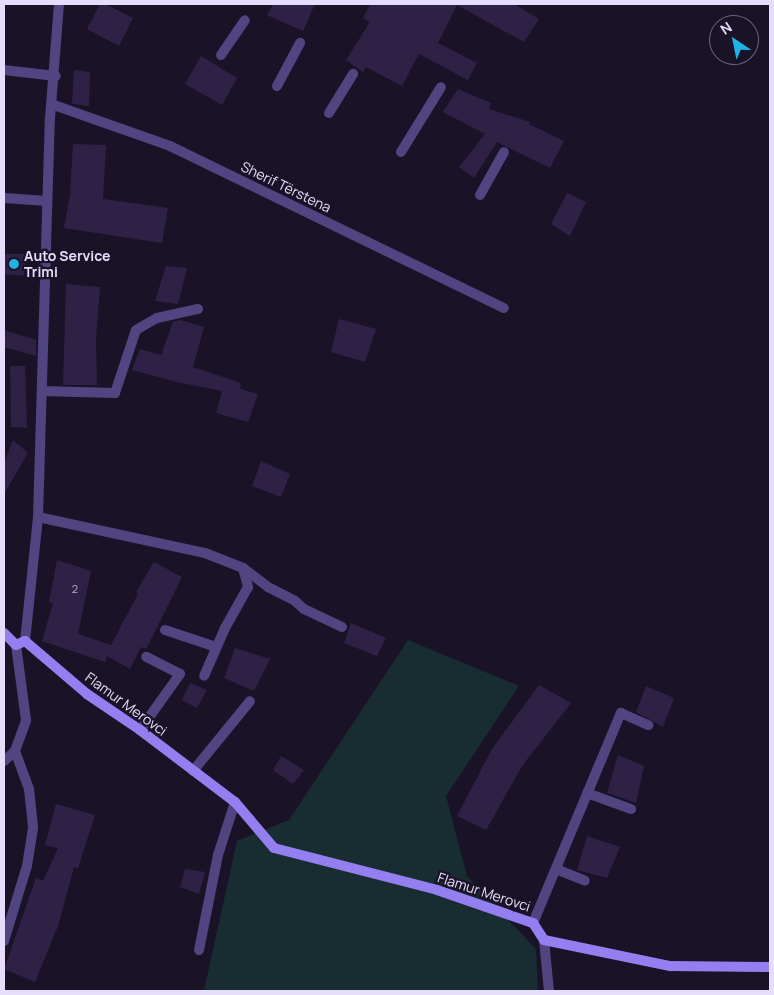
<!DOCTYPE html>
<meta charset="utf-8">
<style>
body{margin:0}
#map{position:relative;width:774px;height:995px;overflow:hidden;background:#1a1327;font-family:Manrope,sans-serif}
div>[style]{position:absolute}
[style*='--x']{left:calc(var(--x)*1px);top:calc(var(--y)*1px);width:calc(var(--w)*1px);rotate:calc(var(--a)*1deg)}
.green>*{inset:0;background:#172d31}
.building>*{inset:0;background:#2f2146}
.street>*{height:10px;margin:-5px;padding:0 5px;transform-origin:5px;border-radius:5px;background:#504481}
.secondary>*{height:10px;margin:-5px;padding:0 5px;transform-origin:5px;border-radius:5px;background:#947ff0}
.dots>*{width:14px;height:14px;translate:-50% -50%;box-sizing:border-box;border:2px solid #1a1327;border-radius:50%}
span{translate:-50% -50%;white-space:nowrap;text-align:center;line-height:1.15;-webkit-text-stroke:4.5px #1a1327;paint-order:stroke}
.number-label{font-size:11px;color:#b8aece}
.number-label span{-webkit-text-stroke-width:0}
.street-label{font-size:14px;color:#e5ddfb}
.poi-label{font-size:14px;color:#e5ddfb;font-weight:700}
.left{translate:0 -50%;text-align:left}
.frame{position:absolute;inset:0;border:5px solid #e5ddfb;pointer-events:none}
.north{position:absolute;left:709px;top:15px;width:50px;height:50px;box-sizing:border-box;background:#1a1327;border:1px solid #6b647c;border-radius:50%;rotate:326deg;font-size:14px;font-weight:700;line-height:20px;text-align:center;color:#e5ddfb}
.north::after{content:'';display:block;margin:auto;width:18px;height:22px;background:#1fb2e5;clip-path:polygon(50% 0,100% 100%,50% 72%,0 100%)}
</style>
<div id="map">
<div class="green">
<i style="clip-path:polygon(408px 640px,519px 686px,446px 796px,467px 876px,536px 949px,538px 991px,204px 991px,237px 841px,289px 820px)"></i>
</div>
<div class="building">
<i style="clip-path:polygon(100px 4px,105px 4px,133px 18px,119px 46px,87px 29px)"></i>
<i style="clip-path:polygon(273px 4px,315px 4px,303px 31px,267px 15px)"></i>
<i style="clip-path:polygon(370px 4px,514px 4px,539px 19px,524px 42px,457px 5px,438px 43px,477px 63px,468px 80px,419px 54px,402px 86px,366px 67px,363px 72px,346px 60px,370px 22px,363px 18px)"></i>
<i style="clip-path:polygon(201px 56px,237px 78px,222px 105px,185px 84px)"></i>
<i style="clip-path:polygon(74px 70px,90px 72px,89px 106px,72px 104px)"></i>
<i style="clip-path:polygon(458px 89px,491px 103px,489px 109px,530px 122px,529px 124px,564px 141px,550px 168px,497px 142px,474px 178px,459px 167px,485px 134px,443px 112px)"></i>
<i style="clip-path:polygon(73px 144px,106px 145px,103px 199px,168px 208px,162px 243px,64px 228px,70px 195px)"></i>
<i style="clip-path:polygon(567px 193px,586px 202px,570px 236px,551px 224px)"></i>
<i style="clip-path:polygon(4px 254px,26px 254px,24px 276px,4px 274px)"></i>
<i style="clip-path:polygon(166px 266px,187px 268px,178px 304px,155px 301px)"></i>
<i style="clip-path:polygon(66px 284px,100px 287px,96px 339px,97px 385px,63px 385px)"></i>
<i style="clip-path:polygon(339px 319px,376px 329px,365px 362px,331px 352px)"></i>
<i style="clip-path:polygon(181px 320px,204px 327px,193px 367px,241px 383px,240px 389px,258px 394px,248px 422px,216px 413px,222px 391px,177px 382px,132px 370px,140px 349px,161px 355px,173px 322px)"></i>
<i style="clip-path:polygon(4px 330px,36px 340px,36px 356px,4px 347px)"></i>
<i style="clip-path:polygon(10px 366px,25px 366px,27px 428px,11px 427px)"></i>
<i style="clip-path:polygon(13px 440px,28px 453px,4px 494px,4px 463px)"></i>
<i style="clip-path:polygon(261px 461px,290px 474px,281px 497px,252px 486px)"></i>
<i style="clip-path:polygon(57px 560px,91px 571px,78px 634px,111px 645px,138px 594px,136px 592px,154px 562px,182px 577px,146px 649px,141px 647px,130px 669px,107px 656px,105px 662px,42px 641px,53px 603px,49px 602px)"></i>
<i style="clip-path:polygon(351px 623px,386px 638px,377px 656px,344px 643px)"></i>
<i style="clip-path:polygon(235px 648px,270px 659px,254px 691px,224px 678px)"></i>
<i style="clip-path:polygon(190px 683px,207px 690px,197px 708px,182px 700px)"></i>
<i style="clip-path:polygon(539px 685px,571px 703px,522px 766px,486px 830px,457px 816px,492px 749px)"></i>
<i style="clip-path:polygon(646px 686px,674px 698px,663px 727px,636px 712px)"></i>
<i style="clip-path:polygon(618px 755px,644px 766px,636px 803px,607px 793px)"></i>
<i style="clip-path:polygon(281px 756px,304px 770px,293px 784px,273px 770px)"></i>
<i style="clip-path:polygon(56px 804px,95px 815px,78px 868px,74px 867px,58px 926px,35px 982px,4px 969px,36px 878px,43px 881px,58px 848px,45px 845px)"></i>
<i style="clip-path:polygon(587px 836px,620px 847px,607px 878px,577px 870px)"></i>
<i style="clip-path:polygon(185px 869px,205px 872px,199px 894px,180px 887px)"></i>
</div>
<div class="street">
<i style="--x:221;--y:55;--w:42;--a:-55.6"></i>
<i style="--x:4;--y:70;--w:52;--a:6.6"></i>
<i style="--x:277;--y:86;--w:49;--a:-61.9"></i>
<i style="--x:51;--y:104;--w:126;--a:19.4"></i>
<i style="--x:170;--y:146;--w:371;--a:25.9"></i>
<i style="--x:329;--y:113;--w:46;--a:-58.4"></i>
<i style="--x:401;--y:152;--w:76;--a:-58.4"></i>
<i style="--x:480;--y:195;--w:49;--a:-60.8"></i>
<i style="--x:4;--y:198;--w:43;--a:4"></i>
<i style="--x:42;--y:391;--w:73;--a:1.6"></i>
<i style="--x:115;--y:393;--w:66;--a:-71.6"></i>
<i style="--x:136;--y:330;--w:24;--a:-30"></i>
<i style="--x:157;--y:318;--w:42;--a:-12.4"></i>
<i style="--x:38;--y:517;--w:171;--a:12.2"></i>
<i style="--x:205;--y:553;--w:41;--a:21.5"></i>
<i style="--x:243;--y:568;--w:20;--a:75"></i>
<i style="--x:248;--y:587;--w:47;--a:119.3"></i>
<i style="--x:225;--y:628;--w:52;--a:113.6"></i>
<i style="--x:243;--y:568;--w:31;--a:37"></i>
<i style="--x:268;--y:587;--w:30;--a:27"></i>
<i style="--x:295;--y:601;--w:12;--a:42"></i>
<i style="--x:304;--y:609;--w:42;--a:25.3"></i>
<i style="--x:165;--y:630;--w:54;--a:18.4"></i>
<i style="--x:25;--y:641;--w:125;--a:-84"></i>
<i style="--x:38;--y:517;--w:399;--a:-88.3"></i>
<i style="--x:50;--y:118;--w:114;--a:-85.5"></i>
<i style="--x:140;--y:730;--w:69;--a:-54.5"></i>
<i style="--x:180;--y:674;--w:38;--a:-153"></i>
<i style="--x:4;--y:761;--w:15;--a:-42"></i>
<i style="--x:15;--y:751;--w:33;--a:-70"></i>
<i style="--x:26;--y:720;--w:76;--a:-97.6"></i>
<i style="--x:193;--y:771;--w:90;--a:-50.8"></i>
<i style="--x:587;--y:793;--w:47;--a:20"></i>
<i style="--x:556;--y:869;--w:31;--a:22"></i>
<i style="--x:533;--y:923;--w:228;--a:-67.3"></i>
<i style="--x:621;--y:713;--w:30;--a:24"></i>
<i style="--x:544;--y:940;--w:51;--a:84.4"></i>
<i style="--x:4;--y:941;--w:78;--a:-73"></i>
<i style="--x:27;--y:866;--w:39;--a:-81"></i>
<i style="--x:33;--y:827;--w:38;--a:-96"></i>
<i style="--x:29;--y:789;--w:40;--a:-110.2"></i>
<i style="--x:199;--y:950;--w:97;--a:-78.7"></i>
<i style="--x:218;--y:855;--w:56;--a:-72.2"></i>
</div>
<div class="secondary">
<i style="--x:4;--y:633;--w:17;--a:45"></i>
<i style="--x:16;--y:645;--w:10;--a:-24"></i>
<i style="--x:25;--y:641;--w:82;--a:40.5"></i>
<i style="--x:87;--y:694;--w:64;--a:34.2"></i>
<i style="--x:140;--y:730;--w:119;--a:37.2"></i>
<i style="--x:235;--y:802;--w:60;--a:49.7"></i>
<i style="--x:274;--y:848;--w:168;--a:14.4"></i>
<i style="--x:437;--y:890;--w:102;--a:19"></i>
<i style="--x:533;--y:923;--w:20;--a:57"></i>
<i style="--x:544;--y:940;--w:129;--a:11.7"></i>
<i style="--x:670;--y:966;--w:100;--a:0.6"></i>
</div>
<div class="dots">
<i style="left:14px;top:264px;background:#1fb2e5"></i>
</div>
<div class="number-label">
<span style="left:75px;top:589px">2</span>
</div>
<div class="street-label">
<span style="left:286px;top:187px;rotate:26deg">Sherif Tërstena</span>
<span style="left:126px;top:704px;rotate:36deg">Flamur Merovci</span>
<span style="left:484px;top:892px;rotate:18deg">Flamur Merovci</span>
</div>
<div class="poi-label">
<span class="left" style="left:24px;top:264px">Auto Service<br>Trimi</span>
</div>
<div class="frame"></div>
<div class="north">N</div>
</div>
